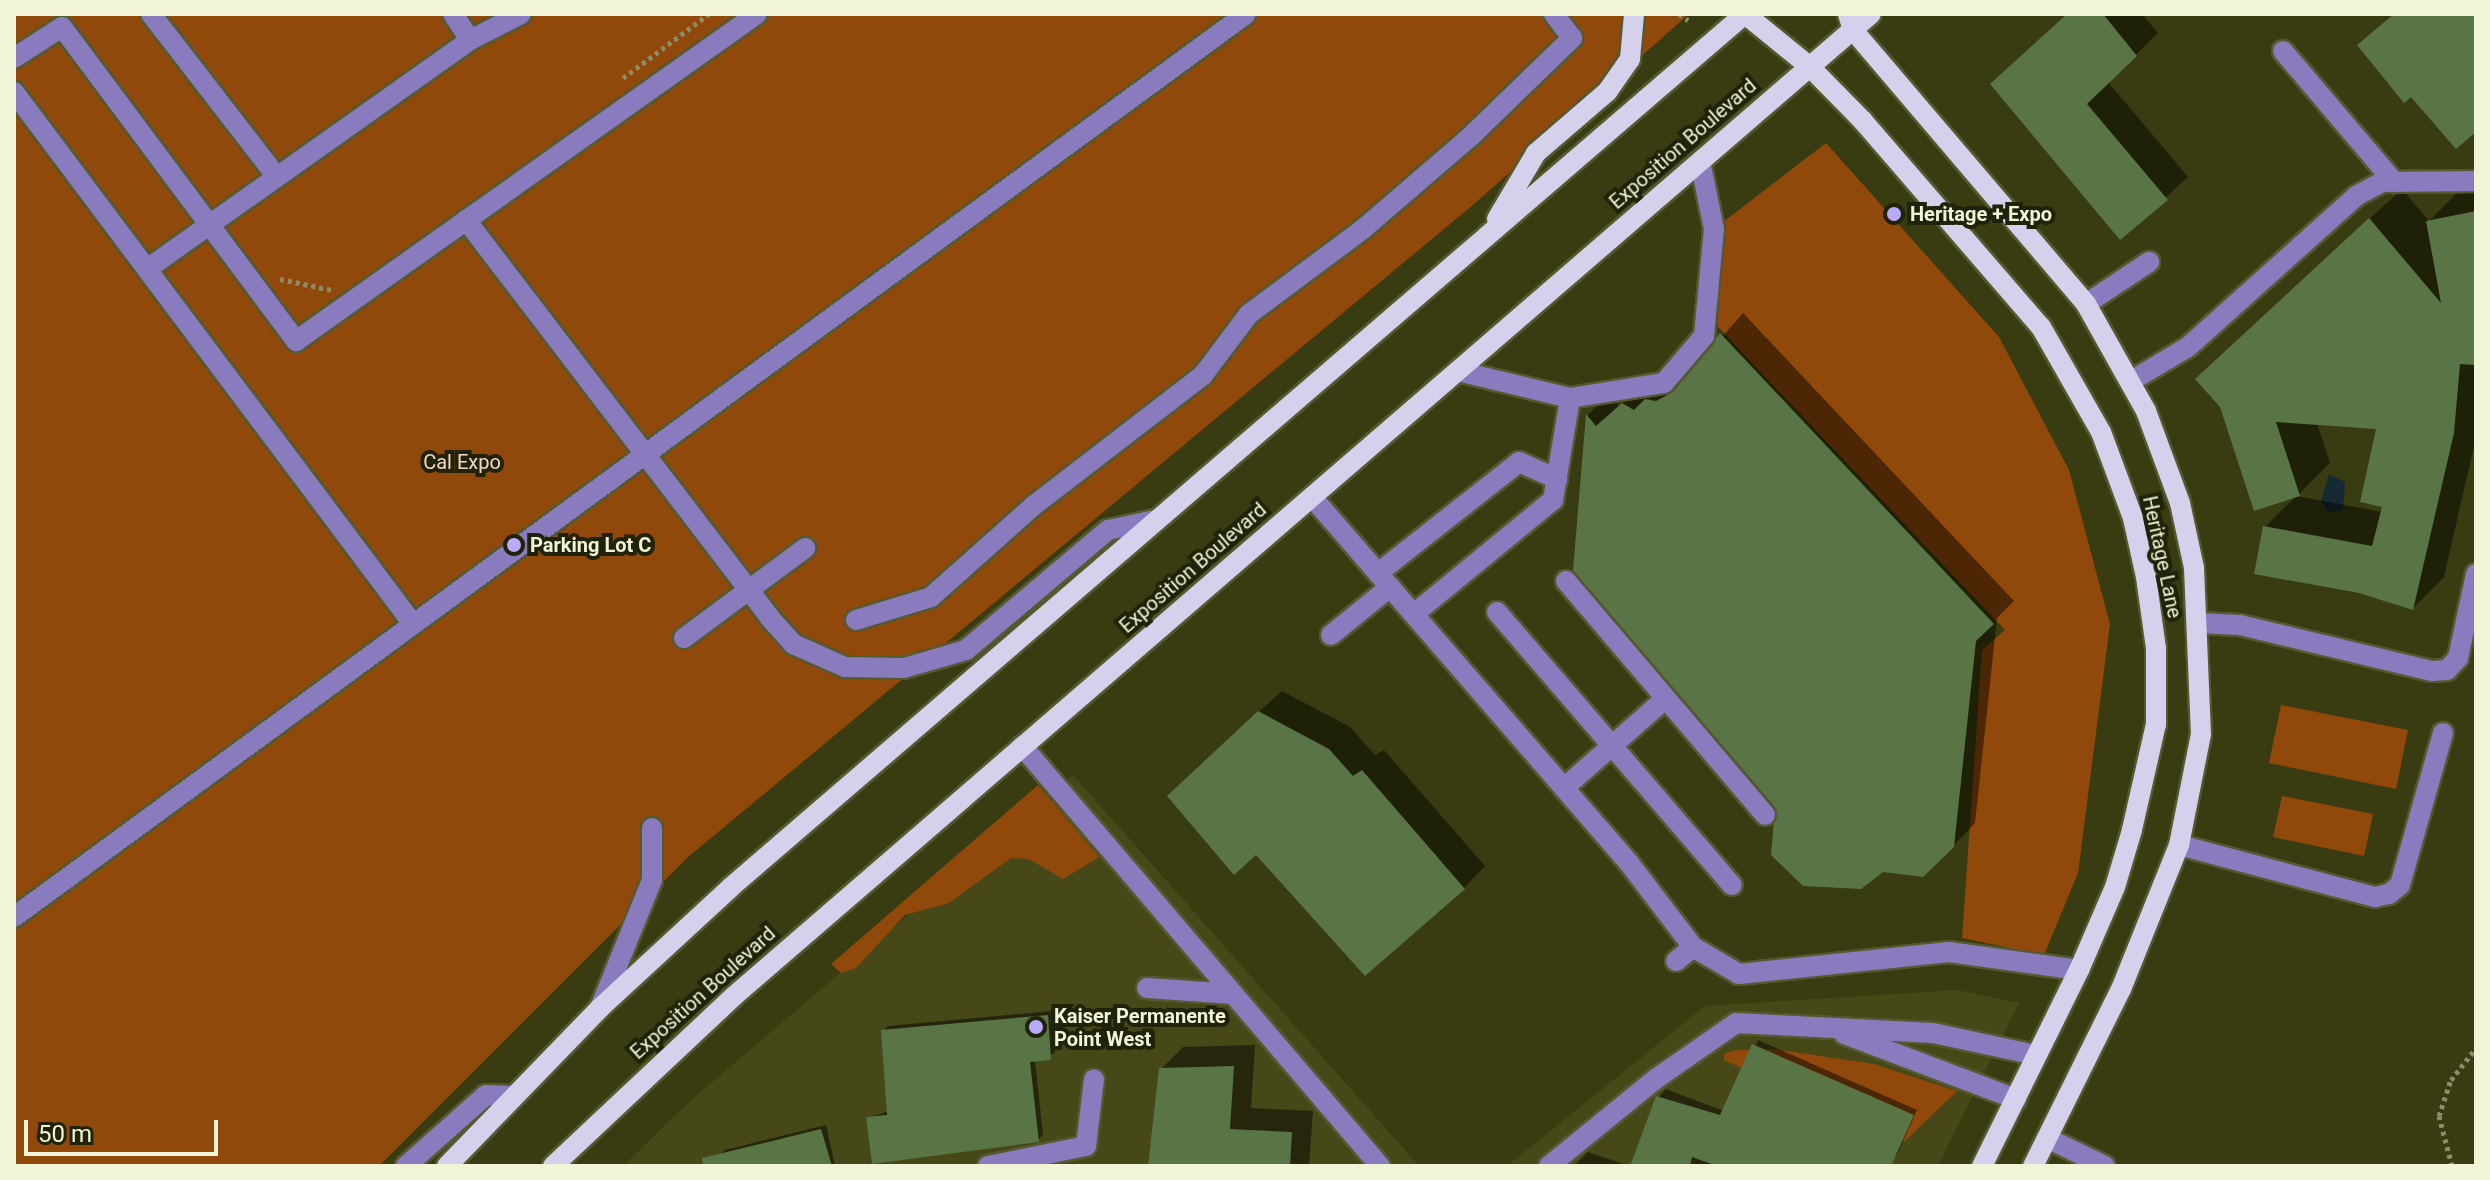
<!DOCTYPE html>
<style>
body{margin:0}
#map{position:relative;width:2490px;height:1180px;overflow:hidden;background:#393c10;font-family:Roboto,sans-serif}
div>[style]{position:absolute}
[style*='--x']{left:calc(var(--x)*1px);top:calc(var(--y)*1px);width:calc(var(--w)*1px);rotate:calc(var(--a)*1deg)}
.built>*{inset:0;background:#464817}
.green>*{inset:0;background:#91480b}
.water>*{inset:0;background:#162a34}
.shadow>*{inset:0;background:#0007}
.building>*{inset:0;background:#5a7545}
.path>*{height:5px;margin-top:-2.5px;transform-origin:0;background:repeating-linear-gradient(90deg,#8a8d67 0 4px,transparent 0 8px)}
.roads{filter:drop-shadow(2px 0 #565930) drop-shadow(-2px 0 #565930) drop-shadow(0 2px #565930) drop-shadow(0 -2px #565930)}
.minor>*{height:20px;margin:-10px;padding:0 10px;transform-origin:10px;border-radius:10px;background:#897bbd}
.major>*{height:20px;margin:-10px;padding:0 10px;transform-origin:10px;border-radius:10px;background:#d5d1ec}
.dots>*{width:22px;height:22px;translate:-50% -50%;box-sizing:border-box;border:4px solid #20220a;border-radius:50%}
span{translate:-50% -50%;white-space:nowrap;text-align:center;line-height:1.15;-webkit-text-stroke:8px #20220a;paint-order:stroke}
.street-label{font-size:20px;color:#f1f4d6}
.poi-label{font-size:20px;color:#f1f4d6;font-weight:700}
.left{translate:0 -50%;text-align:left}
.park-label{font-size:20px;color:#f1d6c6}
.frame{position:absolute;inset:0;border:16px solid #f1f4d6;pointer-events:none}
.scale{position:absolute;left:24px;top:1120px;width:194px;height:36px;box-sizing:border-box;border:4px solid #f1f4d6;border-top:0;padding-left:10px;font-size:24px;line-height:28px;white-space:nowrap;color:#f1f4d6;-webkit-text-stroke:6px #20220a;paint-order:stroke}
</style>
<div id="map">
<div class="built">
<i style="clip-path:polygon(1073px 775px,1419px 1166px,623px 1166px,691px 1100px)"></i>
<i style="clip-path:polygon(1957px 990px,2019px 1003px,1938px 1166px,1507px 1166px,1705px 1006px)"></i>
</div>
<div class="green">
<i style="clip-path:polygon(14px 14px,1689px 14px,1474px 204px,687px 858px,379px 1166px,14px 1166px)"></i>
<i style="clip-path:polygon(1826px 143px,1999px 337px,2069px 470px,2110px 624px,2078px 873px,2044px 955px,1962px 938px,1982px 650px,2005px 630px,1718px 327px,1714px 229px)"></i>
<i style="clip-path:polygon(2281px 705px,2408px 730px,2396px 789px,2269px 763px)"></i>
<i style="clip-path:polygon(1038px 785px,1099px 857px,1063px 879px,1029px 859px,1011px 858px,949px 903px,905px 915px,856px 968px,841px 973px,831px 964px)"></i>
<i style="clip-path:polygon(2282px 796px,2373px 814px,2364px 856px,2273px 837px)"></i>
<i style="clip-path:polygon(1773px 1049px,1874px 1064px,1957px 1091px,1904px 1142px,1724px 1060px,1724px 1054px,1736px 1050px)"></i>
</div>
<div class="water">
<i style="clip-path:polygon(2329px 474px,2345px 482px,2343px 510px,2328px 512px,2321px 501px)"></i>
</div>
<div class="shadow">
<i style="clip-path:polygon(2067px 14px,2142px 14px,2158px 33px,2108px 82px,2188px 177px,2121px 238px,1992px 84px)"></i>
<i style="clip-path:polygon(evenodd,2476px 187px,2476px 437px,2444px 577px,2413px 608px,2265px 527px,2297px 495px,2229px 348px,2402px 189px,2429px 221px,2460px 190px,2476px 187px,2317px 423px,2378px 428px,2382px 512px,2297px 496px,2330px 463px,2317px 423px)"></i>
<i style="clip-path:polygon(1743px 313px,2014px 601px,1997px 618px,1975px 823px,1953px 846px,1882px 870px,1777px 806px,1576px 570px,1588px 415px,1609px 394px,1619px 406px,1645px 382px,1689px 375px)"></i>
<i style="clip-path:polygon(1282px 691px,1350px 727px,1375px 755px,1384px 750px,1485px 866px,1464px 888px,1191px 774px)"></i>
<i style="clip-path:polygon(1052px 1011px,1055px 1053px,1035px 1060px,1043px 1135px,1038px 1140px,868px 1118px,889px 1111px,883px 1031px,888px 1026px)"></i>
<i style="clip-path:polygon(1758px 1040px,1917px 1110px,1897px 1155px,1870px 1166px,1633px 1166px,1661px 1094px,1666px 1089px,1724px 1111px)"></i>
<i style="clip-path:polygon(1255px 1045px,1251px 1108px,1313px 1111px,1309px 1166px,1150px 1166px,1161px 1069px,1183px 1047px)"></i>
<i style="clip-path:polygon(826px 1125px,835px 1166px,723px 1166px,720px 1155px,725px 1150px)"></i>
<i style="clip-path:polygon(1588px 1152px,1629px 1166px,1574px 1166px)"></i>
</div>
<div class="building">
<i style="clip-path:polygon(2067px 14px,2103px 14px,2137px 56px,2087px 104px,2168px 200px,2120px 240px,1990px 84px)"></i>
<i style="clip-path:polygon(2394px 14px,2476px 14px,2476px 132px,2456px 149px,2411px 97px,2404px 103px,2357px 45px)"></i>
<i style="clip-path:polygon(2476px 211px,2474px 365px,2460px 364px,2454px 433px,2413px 610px,2359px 593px,2254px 574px,2263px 526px,2372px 546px,2382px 507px,2360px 502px,2376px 429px,2276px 422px,2300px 496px,2254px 511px,2220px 407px,2195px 379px,2369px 218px,2441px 303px,2426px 221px)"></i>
<i style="clip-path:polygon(1720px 333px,1994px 624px,1976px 641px,1954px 847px,1923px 877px,1883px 872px,1861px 889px,1803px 886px,1771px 855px,1775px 807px,1573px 571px,1586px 414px,1596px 426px,1622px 403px,1634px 410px,1645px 399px,1656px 401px,1673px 392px)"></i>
<i style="clip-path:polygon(1258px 711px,1329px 749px,1353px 776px,1362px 770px,1465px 889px,1365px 976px,1256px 855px,1234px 875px,1167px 796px)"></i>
<i style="clip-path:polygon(1048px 1015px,1051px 1060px,1030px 1062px,1039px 1142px,872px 1164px,866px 1117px,887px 1115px,881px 1030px)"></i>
<i style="clip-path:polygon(1752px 1044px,1914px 1115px,1891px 1166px,1717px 1166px,1692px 1157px,1690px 1166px,1630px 1166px,1656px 1096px,1720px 1115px)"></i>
<i style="clip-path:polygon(1234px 1066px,1230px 1129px,1292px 1132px,1290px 1166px,1148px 1166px,1159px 1068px)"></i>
<i style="clip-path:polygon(821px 1129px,832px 1166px,703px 1166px,702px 1158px)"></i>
</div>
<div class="path">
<i style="--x:1679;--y:14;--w:11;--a:34"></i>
<i style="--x:623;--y:78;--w:107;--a:-36.7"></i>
<i style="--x:280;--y:279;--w:53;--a:11.9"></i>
<i style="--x:2452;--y:1166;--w:52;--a:-104.6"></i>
<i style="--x:2439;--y:1116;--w:38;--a:-72"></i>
<i style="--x:2451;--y:1080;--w:41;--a:-52"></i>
</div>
<div class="roads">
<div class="minor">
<i style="--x:151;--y:14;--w:206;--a:52.3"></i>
<i style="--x:470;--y:40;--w:57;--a:-27"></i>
<i style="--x:2283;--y:51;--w:172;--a:49.7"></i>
<i style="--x:14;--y:58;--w:57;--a:-32.9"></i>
<i style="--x:62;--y:27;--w:392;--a:53.3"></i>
<i style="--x:296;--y:341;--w:565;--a:-35.35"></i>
<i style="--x:14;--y:92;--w:665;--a:53.13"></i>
<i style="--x:466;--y:220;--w:499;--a:52.6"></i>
<i style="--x:769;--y:617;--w:36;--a:48"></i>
<i style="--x:793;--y:644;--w:57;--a:23.9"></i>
<i style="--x:845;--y:667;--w:59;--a:1"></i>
<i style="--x:904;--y:668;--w:65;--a:-16.2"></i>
<i style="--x:966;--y:650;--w:186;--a:-40.2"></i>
<i style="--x:1108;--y:530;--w:48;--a:-12"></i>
<i style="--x:147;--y:269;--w:396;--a:-35.3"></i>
<i style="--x:470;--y:40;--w:31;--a:-123"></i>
<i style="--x:2086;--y:304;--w:76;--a:-33.7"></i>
<i style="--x:1458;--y:371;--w:115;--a:13.6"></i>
<i style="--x:1570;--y:398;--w:95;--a:-9.1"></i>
<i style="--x:1664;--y:383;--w:62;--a:-49.6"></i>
<i style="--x:1704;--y:336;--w:107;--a:-84.7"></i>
<i style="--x:1714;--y:229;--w:69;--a:-101.6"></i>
<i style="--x:2131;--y:381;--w:66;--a:-30.8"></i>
<i style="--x:2188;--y:347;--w:226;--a:-41.9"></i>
<i style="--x:2356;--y:196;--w:30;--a:-28"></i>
<i style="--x:2382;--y:182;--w:94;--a:-0.6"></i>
<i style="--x:1312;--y:497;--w:484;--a:49.1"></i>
<i style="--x:1629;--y:863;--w:106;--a:52.7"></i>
<i style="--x:1693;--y:947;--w:53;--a:30.4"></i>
<i style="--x:1739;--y:974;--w:211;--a:-6"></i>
<i style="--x:1949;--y:952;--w:131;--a:7.9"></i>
<i style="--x:1378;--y:573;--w:179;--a:-38.2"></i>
<i style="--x:1519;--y:462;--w:42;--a:24.1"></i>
<i style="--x:1566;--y:581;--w:307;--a:49.6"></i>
<i style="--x:1497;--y:612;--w:360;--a:49.3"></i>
<i style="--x:1414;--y:614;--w:180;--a:-39.4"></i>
<i style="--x:1553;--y:500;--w:103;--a:-80.5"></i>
<i style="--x:856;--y:620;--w:78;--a:-17"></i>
<i style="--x:931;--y:597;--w:137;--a:-41.7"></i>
<i style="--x:1033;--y:506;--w:215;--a:-37.6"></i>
<i style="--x:1203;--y:375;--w:76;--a:-53"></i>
<i style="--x:1249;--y:314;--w:142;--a:-36.7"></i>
<i style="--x:1363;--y:229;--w:143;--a:-40.7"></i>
<i style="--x:1471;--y:136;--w:141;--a:-44.1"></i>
<i style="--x:1572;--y:38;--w:30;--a:-127"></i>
<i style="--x:2199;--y:623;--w:41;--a:2.8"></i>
<i style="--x:2240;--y:625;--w:197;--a:13.5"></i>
<i style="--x:2432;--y:671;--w:15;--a:-4"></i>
<i style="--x:2447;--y:670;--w:16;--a:-47"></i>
<i style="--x:2458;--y:658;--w:86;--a:-77.9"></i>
<i style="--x:1331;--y:635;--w:76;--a:-39.1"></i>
<i style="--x:684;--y:638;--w:151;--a:-36.6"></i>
<i style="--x:1022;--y:746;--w:552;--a:49.56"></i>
<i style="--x:1564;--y:788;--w:135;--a:-41.4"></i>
<i style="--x:2179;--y:845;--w:203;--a:14.9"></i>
<i style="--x:2375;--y:897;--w:14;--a:-12"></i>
<i style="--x:2389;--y:894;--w:14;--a:-39"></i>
<i style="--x:2400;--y:885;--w:158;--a:-74.2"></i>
<i style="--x:14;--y:917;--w:1527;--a:-36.24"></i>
<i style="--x:1676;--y:961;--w:22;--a:-39"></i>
<i style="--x:1147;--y:988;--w:86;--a:4"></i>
<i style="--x:600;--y:1008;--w:138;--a:-67.9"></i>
<i style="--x:652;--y:880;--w:52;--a:-90"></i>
<i style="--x:1844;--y:1034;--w:184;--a:20.7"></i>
<i style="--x:2047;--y:1138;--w:64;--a:25.8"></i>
<i style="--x:406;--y:1166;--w:107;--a:-41.6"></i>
<i style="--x:486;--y:1095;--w:28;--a:2"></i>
<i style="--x:988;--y:1166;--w:100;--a:-11.5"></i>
<i style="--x:1086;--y:1146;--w:67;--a:-83.2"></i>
<i style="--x:1549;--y:1166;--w:139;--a:-39.2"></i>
<i style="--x:1657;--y:1078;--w:96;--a:-34.8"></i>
<i style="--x:1736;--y:1023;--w:197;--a:2.9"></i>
<i style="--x:1933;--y:1033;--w:105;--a:12.1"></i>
</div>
<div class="major">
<i style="--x:1745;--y:14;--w:84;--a:39.2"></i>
<i style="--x:1810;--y:67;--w:76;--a:45.5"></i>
<i style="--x:1863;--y:121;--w:272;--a:49.2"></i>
<i style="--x:2041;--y:327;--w:121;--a:60.3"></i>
<i style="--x:2101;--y:432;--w:92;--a:69.6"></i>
<i style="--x:2133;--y:518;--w:60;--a:77.6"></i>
<i style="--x:2146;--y:577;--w:72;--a:82"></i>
<i style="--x:2156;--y:648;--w:76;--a:90"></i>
<i style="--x:2156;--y:724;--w:109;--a:102.8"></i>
<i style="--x:2132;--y:830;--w:59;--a:106.6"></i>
<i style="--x:2115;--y:887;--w:90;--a:113.4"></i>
<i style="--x:2079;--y:970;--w:219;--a:116.3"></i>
<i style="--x:1848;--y:14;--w:17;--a:73"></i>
<i style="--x:1853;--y:30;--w:360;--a:49.6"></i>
<i style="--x:2086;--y:304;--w:123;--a:60.7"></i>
<i style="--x:2146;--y:411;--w:98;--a:69.7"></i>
<i style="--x:2180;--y:503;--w:66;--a:77.8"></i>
<i style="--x:2194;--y:568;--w:166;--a:87.6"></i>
<i style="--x:2201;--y:734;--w:113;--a:101.2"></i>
<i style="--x:2179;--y:845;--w:155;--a:111.9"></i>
<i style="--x:2121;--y:989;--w:198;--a:116.4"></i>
<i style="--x:1497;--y:219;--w:77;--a:-59.4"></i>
<i style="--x:1536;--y:153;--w:94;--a:-40.7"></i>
<i style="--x:1607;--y:92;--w:40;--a:-55.1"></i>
<i style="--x:1630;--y:59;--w:45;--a:-84.9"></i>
<i style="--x:447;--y:1166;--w:220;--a:-45.9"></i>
<i style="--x:600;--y:1008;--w:178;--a:-42.7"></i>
<i style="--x:731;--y:887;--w:1338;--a:-40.73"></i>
<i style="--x:553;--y:1166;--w:248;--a:-43.2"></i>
<i style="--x:734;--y:996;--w:1502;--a:-40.82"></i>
</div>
</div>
<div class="dots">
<i style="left:1894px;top:214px;background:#b9abf7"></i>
<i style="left:514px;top:545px;background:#b9abf7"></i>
<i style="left:1036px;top:1027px;background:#b9abf7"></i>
</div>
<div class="street-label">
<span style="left:1683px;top:144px;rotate:-41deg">Exposition Boulevard</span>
<span style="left:2162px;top:557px;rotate:78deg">Heritage Lane</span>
<span style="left:1193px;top:568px;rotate:-41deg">Exposition Boulevard</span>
<span style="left:703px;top:993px;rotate:-42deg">Exposition Boulevard</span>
</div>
<div class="poi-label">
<span class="left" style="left:1910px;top:214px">Heritage + Expo</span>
<span class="left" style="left:530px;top:545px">Parking Lot C</span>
<span class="left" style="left:1054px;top:1028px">Kaiser Permanente<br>Point West</span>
</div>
<div class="park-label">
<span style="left:462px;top:462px">Cal Expo</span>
</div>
<div class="frame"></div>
<div class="scale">50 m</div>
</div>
